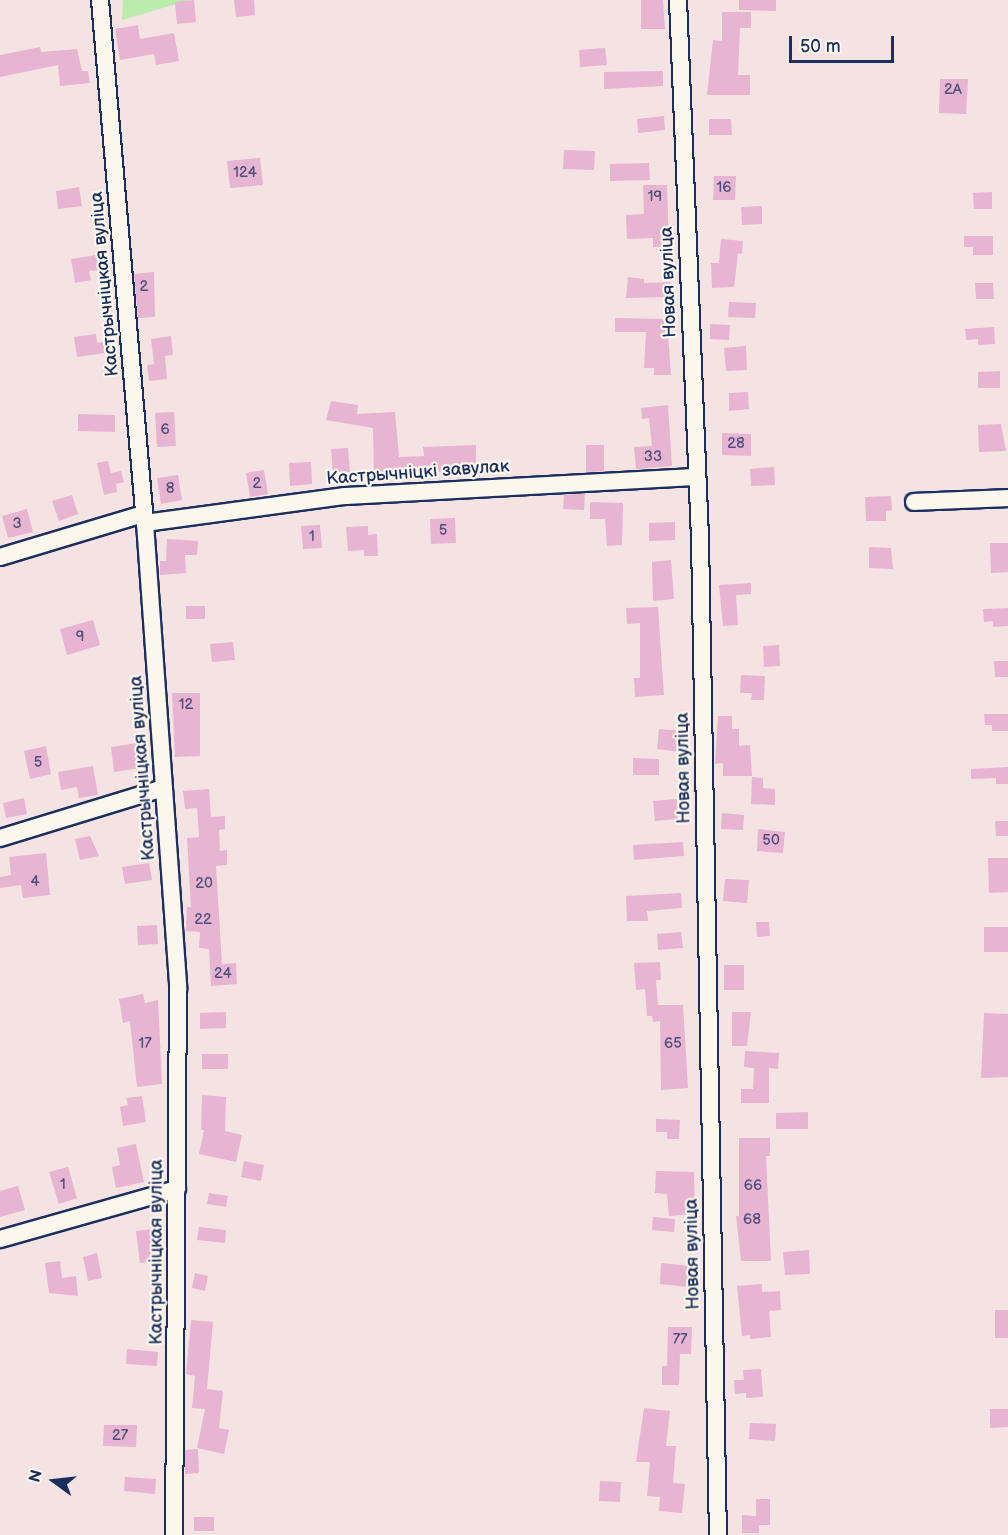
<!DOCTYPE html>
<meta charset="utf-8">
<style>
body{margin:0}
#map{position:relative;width:1008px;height:1535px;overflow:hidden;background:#f5e3e4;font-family:"Balsamiq Sans",sans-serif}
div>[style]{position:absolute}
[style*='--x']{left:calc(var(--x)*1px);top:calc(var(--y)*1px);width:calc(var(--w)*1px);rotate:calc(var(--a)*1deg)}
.green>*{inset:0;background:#b9ecad}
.building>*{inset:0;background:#e7b4d1}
.roads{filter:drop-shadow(2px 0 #1b2f5e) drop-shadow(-2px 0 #1b2f5e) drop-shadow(0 2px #1b2f5e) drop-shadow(0 -2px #1b2f5e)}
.minor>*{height:16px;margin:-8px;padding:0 8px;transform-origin:8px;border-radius:8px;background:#fbf7ec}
span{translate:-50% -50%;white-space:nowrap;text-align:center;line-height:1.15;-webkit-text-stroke:4.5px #fbf7ec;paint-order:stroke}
.number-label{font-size:15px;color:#4e507b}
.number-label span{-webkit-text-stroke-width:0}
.street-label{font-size:18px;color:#1b2f5e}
.north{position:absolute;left:24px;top:1451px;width:60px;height:60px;-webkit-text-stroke:4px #fbf7ec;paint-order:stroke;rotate:285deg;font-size:16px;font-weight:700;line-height:24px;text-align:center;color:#1b2f5e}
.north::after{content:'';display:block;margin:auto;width:21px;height:27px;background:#1b2f5e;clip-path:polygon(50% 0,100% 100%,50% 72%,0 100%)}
.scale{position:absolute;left:789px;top:36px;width:105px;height:27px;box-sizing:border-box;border:3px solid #1b2f5e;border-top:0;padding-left:8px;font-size:18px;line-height:21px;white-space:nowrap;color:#1b2f5e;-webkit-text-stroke:4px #fbf7ec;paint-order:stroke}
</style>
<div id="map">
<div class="green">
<i style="clip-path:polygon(123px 0,190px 0,122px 20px)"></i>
</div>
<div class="building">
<i style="clip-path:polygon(194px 0,196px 22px,177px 24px,175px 2px)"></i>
<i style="clip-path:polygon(234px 0,254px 0,255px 15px,236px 17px)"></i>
<i style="clip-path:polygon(641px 0,663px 0,665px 29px,641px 29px)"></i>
<i style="clip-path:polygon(739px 0,776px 0,776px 11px,739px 10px)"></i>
<i style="clip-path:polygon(722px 12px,751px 12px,751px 28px,740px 28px,738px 75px,750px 75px,750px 95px,707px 95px,713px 40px,722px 41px)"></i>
<i style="clip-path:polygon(138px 25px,140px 39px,174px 33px,179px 61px,156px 65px,154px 54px,120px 60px,115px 29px)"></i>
<i style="clip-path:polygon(40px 47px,41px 52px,77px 49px,82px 71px,88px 71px,90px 83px,60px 86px,58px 65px,0 77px,0 55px)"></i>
<i style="clip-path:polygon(605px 48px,607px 65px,580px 67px,579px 50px)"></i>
<i style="clip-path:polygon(663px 71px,663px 86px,604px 89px,604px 72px)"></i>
<i style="clip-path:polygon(940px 79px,968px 79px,966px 114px,939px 113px)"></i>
<i style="clip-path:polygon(664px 116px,665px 130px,638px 133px,637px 119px)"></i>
<i style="clip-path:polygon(709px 119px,731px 119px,732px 135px,709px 135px)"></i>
<i style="clip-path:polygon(564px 150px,595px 151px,594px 170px,563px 169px)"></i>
<i style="clip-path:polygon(260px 158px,263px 185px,230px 188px,227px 161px)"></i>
<i style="clip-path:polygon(649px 163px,650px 180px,610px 181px,610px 164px)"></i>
<i style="clip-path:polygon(714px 176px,736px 176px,735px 200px,713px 200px)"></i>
<i style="clip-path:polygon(643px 185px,667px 185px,669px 247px,653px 247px,653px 238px,627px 239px,626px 215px,644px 214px)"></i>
<i style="clip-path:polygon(79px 187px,82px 206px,58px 209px,56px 191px)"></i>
<i style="clip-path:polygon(992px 192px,992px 209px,974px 209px,973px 193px)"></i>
<i style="clip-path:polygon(762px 206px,762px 224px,742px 225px,741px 207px)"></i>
<i style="clip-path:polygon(964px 236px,993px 236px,993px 255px,973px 255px,973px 247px,964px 247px)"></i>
<i style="clip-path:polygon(721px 239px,743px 241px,742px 254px,738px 253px,734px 287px,712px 288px,711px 263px,719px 263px)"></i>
<i style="clip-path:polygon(96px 255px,99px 270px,89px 271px,91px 280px,75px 283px,71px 259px)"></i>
<i style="clip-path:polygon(154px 272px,155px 317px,138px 318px,134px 274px)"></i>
<i style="clip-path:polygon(628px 277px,644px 279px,644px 283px,670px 282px,670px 297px,626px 298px)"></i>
<i style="clip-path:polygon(975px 283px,993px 283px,994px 299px,976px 299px)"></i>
<i style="clip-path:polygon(729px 302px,756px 303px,755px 318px,728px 317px)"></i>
<i style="clip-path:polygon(615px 318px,667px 319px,671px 375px,654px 375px,654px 368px,644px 368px,646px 332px,615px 332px)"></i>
<i style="clip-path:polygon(710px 324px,730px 325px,729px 340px,710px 339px)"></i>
<i style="clip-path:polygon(994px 327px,995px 344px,978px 345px,978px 339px,966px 340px,965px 329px)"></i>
<i style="clip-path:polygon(96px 334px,97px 343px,104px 342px,105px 353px,77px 357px,74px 337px)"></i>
<i style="clip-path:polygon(171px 336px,173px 355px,165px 356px,167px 379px,149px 381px,147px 365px,154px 364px,151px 339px)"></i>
<i style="clip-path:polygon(746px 346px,747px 370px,726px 371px,724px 348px)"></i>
<i style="clip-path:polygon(1000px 371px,1000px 388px,978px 388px,978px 372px)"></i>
<i style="clip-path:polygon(748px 392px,749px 409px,729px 411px,729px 393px)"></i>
<i style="clip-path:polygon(331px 401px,358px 405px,357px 414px,395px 412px,399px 457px,424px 456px,423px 447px,476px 445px,476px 474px,457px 475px,457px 470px,374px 477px,373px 428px,326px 420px)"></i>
<i style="clip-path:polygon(668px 405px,672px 466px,636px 469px,634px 447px,652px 446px,649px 418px,642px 419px,641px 408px)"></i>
<i style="clip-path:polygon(174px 412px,176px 446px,157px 447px,155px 413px)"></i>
<i style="clip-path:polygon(78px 414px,115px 415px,115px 432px,78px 431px)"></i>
<i style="clip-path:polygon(1001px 424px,1006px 451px,979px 452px,978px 425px)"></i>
<i style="clip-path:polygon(722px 433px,751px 434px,751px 456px,722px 455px)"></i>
<i style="clip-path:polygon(586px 445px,604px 445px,604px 471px,586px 472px)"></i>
<i style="clip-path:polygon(348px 448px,350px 472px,333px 474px,331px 449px)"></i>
<i style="clip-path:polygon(108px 461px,111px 473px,121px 471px,124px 482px,116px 484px,117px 492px,104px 495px,97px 463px)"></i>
<i style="clip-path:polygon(311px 462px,312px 484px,290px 486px,289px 463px)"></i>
<i style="clip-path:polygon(774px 467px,775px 485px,751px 486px,750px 469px)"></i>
<i style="clip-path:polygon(264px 470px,268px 494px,250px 497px,246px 473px)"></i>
<i style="clip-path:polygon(178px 475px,182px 500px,161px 504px,157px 478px)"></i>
<i style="clip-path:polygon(585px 493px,584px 510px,563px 509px,564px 495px)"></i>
<i style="clip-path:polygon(72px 495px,78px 514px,59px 521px,52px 501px)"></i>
<i style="clip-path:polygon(891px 496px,892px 510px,886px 511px,886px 521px,866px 521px,865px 497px)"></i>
<i style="clip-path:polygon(590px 502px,623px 503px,622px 545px,607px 546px,605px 519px,590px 519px)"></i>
<i style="clip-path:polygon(27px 509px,33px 532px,8px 538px,2px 516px)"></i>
<i style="clip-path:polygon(455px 518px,456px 543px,431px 544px,430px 519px)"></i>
<i style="clip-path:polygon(675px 522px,675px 540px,649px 541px,649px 523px)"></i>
<i style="clip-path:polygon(320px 525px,322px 548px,303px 549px,301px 526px)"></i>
<i style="clip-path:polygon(368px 526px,368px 535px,377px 534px,378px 556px,364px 556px,364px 550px,348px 551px,346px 527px)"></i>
<i style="clip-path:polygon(167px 539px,198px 541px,197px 555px,185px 555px,186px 573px,160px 575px,160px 561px,166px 561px)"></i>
<i style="clip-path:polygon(990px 543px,1008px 543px,1008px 572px,991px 573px)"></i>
<i style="clip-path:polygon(869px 547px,891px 548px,893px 569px,869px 568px)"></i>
<i style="clip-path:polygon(671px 560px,674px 599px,653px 601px,652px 562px)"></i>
<i style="clip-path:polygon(751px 583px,751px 594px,736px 595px,738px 625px,723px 626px,719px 585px)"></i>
<i style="clip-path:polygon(186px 606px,205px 606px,205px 619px,186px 619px)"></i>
<i style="clip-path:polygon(658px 607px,664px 695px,635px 697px,634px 678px,640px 678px,640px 623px,627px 624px,626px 608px)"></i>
<i style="clip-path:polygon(1008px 608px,1008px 626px,993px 627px,993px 621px,984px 622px,983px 609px)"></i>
<i style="clip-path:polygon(93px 620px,100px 645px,67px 655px,60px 629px)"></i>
<i style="clip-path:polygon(233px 642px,235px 660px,212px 662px,210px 644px)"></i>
<i style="clip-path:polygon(779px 645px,780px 666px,764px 667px,763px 646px)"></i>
<i style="clip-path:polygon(994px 661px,1008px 661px,1008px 677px,995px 677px)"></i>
<i style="clip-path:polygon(741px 675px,765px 676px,764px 700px,751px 700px,752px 693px,740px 693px)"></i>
<i style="clip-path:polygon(172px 693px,200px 693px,200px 756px,175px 757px)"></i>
<i style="clip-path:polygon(984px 714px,1008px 714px,1008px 731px,992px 731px,992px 725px,985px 725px)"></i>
<i style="clip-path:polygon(718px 716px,732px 716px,732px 729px,739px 729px,739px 746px,750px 745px,752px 776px,723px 776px,723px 763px,715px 764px)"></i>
<i style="clip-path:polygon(659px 729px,683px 731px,681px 752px,657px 749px)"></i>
<i style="clip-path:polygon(137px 743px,141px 768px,114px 772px,111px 747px)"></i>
<i style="clip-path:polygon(46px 746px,51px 774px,30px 779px,24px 751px)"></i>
<i style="clip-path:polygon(633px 758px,659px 759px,659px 775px,633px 775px)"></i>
<i style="clip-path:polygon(93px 766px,98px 795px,79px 798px,77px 787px,61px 790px,58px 772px)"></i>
<i style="clip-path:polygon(1008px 767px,1008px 784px,996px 784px,996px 778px,971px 779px,971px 769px)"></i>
<i style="clip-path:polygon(752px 777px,763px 778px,763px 788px,775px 789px,775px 805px,751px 804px)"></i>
<i style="clip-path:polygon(209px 789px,211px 817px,225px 816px,225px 829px,219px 830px,220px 851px,227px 850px,227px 865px,216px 866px,222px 964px,236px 963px,237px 984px,211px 986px,209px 949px,199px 948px,200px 932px,186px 931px,187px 907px,191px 907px,187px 838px,199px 837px,197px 808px,185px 809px,183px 791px)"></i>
<i style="clip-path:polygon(24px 798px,27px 814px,6px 818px,3px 803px)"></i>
<i style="clip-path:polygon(677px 799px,678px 819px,655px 821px,653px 801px)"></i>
<i style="clip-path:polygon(722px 813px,744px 815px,743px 830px,721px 829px)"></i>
<i style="clip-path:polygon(995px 821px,1008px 821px,1008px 836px,996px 836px)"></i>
<i style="clip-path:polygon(758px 829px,785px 832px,783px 853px,757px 851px)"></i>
<i style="clip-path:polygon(90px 836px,99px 856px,80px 860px,75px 839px)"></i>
<i style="clip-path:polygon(683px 842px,684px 856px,634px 860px,633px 845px)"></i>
<i style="clip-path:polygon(46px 853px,50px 895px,23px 898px,21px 885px,0 888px,0 877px,11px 875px,9px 857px)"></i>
<i style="clip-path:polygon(988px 858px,1008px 858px,1008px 892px,989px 893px)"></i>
<i style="clip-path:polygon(149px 863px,152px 880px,125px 884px,122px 867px)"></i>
<i style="clip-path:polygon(725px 879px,749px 880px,747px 903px,723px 901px)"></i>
<i style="clip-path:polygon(681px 893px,682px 908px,647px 911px,648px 921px,627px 921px,626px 896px)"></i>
<i style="clip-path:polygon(756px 922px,769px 922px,770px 936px,757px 937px)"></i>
<i style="clip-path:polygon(157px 925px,158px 944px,138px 945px,137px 926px)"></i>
<i style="clip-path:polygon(984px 927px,1008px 927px,1008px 952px,984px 952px)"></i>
<i style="clip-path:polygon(681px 932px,683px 948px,658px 950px,657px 934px)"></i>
<i style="clip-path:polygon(660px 962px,661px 980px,656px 980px,658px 1005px,683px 1005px,688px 1088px,661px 1090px,660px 1021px,653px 1022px,652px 1016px,647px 1016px,645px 989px,636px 990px,634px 963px)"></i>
<i style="clip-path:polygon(724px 965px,744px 965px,744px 990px,724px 990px)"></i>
<i style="clip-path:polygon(143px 994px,145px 1003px,158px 1000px,162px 1084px,137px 1087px,130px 1021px,123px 1023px,119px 999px)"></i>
<i style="clip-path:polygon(226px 1012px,226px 1028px,200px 1029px,200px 1013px)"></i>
<i style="clip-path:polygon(732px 1012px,751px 1012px,747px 1046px,732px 1046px)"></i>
<i style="clip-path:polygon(984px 1013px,1008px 1014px,1008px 1077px,981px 1078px)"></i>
<i style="clip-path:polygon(745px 1051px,779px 1053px,778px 1069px,769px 1068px,769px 1103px,741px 1103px,741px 1089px,753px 1089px,754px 1068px,744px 1067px)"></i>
<i style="clip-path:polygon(202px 1054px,228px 1054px,228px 1069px,202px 1069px)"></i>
<i style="clip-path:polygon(202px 1095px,226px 1097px,225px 1131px,242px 1135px,236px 1162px,199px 1154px,204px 1130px,201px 1130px)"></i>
<i style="clip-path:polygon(142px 1096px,146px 1122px,123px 1126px,120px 1107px,128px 1105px,126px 1098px)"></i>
<i style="clip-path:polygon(808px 1112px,808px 1129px,776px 1129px,776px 1113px)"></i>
<i style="clip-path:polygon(656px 1119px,680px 1120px,679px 1139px,667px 1139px,667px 1132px,656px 1132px)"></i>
<i style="clip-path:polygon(739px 1138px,770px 1138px,770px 1156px,766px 1156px,771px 1261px,741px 1261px,736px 1216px,739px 1216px)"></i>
<i style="clip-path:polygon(136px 1144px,144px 1182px,116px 1188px,112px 1167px,120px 1165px,117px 1148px)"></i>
<i style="clip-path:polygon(244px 1161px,264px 1165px,261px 1181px,241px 1177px)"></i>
<i style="clip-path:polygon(68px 1167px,77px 1198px,59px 1204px,49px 1172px)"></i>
<i style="clip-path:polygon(656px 1171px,694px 1172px,695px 1214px,669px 1216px,667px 1194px,655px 1193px)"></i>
<i style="clip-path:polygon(18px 1186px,25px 1210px,0 1217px,0 1191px)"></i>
<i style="clip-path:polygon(209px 1193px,228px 1196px,226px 1207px,207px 1204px)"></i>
<i style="clip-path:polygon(653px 1217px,675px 1219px,674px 1232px,652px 1230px)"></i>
<i style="clip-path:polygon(199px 1227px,226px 1230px,225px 1243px,197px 1240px)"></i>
<i style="clip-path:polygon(153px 1229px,157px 1261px,140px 1263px,136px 1231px)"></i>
<i style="clip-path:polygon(809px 1250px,810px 1274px,785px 1275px,783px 1252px)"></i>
<i style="clip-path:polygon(97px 1253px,102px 1278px,88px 1281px,83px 1257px)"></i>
<i style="clip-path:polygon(60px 1261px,62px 1278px,76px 1276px,78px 1296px,49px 1293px,45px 1263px)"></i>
<i style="clip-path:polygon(661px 1263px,690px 1266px,688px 1287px,660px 1284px)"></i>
<i style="clip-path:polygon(195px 1273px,208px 1276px,205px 1291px,192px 1288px)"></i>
<i style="clip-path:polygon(762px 1284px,762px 1292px,780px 1291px,781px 1310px,769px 1311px,771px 1337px,750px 1339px,750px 1335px,742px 1336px,737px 1286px)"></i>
<i style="clip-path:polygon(995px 1310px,1008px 1310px,1008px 1338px,995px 1338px)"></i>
<i style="clip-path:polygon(191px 1320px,213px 1322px,207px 1389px,223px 1391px,219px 1428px,229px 1430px,224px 1454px,197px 1448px,205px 1409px,192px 1408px,195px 1376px,186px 1374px)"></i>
<i style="clip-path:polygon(668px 1327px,692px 1327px,691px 1354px,680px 1354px,679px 1385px,662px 1385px,662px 1366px,667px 1366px)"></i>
<i style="clip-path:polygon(127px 1349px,158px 1352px,157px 1366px,126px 1364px)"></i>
<i style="clip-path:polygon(761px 1369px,763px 1397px,746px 1398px,746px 1393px,735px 1394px,734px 1380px,744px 1380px,743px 1370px)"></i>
<i style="clip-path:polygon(644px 1408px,670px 1411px,666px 1446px,676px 1446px,673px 1483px,685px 1484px,682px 1513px,659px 1511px,660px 1497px,647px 1496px,650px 1462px,636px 1462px)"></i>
<i style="clip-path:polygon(990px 1409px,1008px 1409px,1008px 1427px,990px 1428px)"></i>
<i style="clip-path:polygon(750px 1423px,776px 1424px,775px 1441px,749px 1439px)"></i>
<i style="clip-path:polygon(104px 1425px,137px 1425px,136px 1447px,103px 1446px)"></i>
<i style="clip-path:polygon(198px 1449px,199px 1473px,185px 1474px,185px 1450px)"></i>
<i style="clip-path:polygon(125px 1477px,156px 1479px,155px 1494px,124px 1491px)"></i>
<i style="clip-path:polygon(600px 1481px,621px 1482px,620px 1502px,599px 1501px)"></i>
<i style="clip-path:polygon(756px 1499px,770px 1499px,770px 1525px,759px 1525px,759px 1533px,742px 1533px,742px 1515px,756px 1516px)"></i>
<i style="clip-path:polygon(194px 1517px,214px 1517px,214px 1531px,194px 1531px)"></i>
</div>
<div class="roads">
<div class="minor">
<i style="--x:100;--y:0;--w:525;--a:85.08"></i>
<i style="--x:145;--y:523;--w:466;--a:85.9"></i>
<i style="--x:178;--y:988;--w:547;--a:90.42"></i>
<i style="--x:678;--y:0;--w:538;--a:87.66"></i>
<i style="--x:700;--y:538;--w:997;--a:88.97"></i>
<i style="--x:914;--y:502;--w:94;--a:-2.4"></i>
<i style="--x:145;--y:523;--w:202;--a:-7.7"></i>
<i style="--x:345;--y:496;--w:351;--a:-3.1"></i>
<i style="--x:0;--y:557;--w:149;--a:-16.7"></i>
<i style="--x:0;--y:838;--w:171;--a:-17"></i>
<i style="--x:0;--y:1239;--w:184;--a:-15.8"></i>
</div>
</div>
<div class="number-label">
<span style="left:953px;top:90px">2А</span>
<span style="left:245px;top:173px">124</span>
<span style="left:724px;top:188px">16</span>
<span style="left:655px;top:197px">19</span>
<span style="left:144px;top:287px">2</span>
<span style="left:165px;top:430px">6</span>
<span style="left:736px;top:444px">28</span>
<span style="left:653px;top:457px">33</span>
<span style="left:257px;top:484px">2</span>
<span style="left:170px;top:489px">8</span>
<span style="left:17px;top:524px">3</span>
<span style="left:443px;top:531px">5</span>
<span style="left:312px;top:537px">1</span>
<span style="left:80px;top:637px">9</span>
<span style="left:186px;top:705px">12</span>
<span style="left:38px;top:763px">5</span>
<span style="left:771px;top:841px">50</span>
<span style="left:35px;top:882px">4</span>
<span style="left:204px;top:884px">20</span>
<span style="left:203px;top:920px">22</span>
<span style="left:223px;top:974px">24</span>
<span style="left:145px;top:1044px">17</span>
<span style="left:673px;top:1044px">65</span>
<span style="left:63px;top:1185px">1</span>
<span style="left:753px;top:1186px">66</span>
<span style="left:752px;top:1220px">68</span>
<span style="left:680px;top:1340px">77</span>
<span style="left:120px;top:1436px">27</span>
</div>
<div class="street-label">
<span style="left:669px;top:282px;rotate:-92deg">Новая вуліца</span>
<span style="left:105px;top:284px;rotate:-95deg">Кастрычніцкая вуліца</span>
<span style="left:418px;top:473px;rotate:-4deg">Кастрычніцкі завулак</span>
<span style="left:143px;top:768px;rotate:-94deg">Кастрычніцкая вуліца</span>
<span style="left:684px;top:768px;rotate:-91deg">Новая вуліца</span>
<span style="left:157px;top:1252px;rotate:-90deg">Кастрычніцкая вуліца</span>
<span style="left:693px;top:1254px;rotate:-91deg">Новая вуліца</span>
</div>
<div class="north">N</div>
<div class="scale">50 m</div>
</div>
